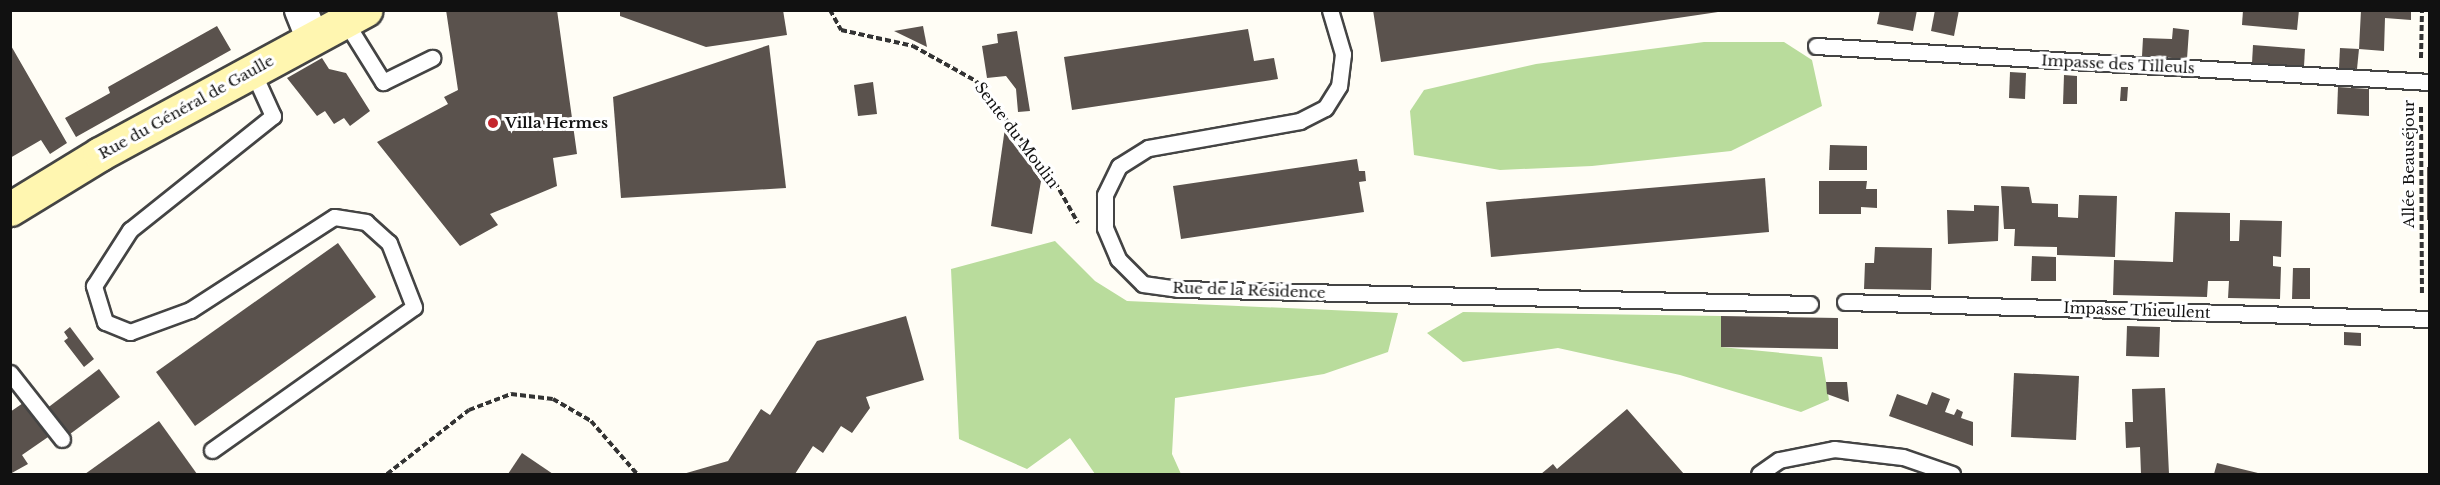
<!DOCTYPE html>
<meta charset="utf-8">
<style>
body{margin:0}
#map{position:relative;width:2440px;height:485px;overflow:hidden;background:#fffdf5;font-family:"Libre Baskerville",serif}
div>[style]{position:absolute}
[style*='--x']{left:calc(var(--x)*1px);top:calc(var(--y)*1px);width:calc(var(--w)*1px);rotate:calc(var(--a)*1deg)}
.forest>*{inset:0;background:#b9dc9c}
.building>*{inset:0;background:#5a524d}
.path>*{height:4px;margin-top:-2px;transform-origin:0;background:repeating-linear-gradient(90deg,#333 0 6px,transparent 0 9px)}
.roads{filter:drop-shadow(2px 0 #444) drop-shadow(-2px 0 #444) drop-shadow(0 2px #444) drop-shadow(0 -2px #444)}
.lane>*{height:15px;margin:-7.5px;padding:0 7.5px;transform-origin:7.5px;border-radius:7.5px;background:#fff}
.street>*{height:32px;margin:-16px;padding:0 16px;transform-origin:16px;border-radius:16px;background:#fff}
.secondary>*{height:33px;margin:-16.5px;padding:0 16.5px;transform-origin:16.5px;border-radius:16.5px;background:#fff6b0}
.dots>*{width:16px;height:16px;translate:-50% -50%;box-sizing:border-box;border:3px solid #fff;border-radius:50%}
span{translate:-50% -50%;white-space:nowrap;text-align:center;line-height:1.15;-webkit-text-stroke:6px #fff;paint-order:stroke}
.street-label{font-size:15px;color:#111}
.poi-label{font-size:15px;color:#111;font-weight:700}
.left{translate:0 -50%;text-align:left}
.frame{position:absolute;inset:0;border:12px solid #111;pointer-events:none}
</style>
<div id="map">
<div class="forest">
<i style="clip-path:polygon(1704px 42px,1784px 42px,1812px 60px,1822px 106px,1731px 151px,1592px 166px,1500px 170px,1414px 155px,1410px 111px,1424px 90px,1536px 64px)"></i>
<i style="clip-path:polygon(1055px 241px,1095px 281px,1127px 301px,1398px 313px,1388px 352px,1324px 374px,1175px 398px,1172px 454px,1181px 474px,1095px 474px,1070px 438px,1027px 469px,959px 439px,951px 269px)"></i>
<i style="clip-path:polygon(1463px 312px,1721px 316px,1721px 347px,1822px 357px,1829px 400px,1801px 412px,1680px 375px,1558px 348px,1463px 362px,1427px 333px)"></i>
</div>
<div class="building">
<i style="clip-path:polygon(446px 10px,557px 10px,577px 154px,553px 158px,557px 186px,490px 214px,498px 225px,460px 246px,377px 142px,448px 104px,444px 97px,458px 90px)"></i>
<i style="clip-path:polygon(620px 10px,783px 10px,787px 35px,706px 47px,620px 16px)"></i>
<i style="clip-path:polygon(1373px 10px,1718px 10px,1718px 12px,1381px 62px)"></i>
<i style="clip-path:polygon(1880px 10px,1917px 10px,1913px 31px,1877px 24px)"></i>
<i style="clip-path:polygon(1935px 10px,1959px 10px,1954px 36px,1931px 31px)"></i>
<i style="clip-path:polygon(2243px 10px,2299px 10px,2297px 30px,2242px 25px)"></i>
<i style="clip-path:polygon(2361px 10px,2411px 10px,2411px 20px,2385px 18px,2384px 51px,2359px 49px)"></i>
<i style="clip-path:polygon(217px 26px,231px 50px,76px 137px,65px 118px,110px 93px,108px 87px)"></i>
<i style="clip-path:polygon(923px 26px,927px 47px,894px 31px)"></i>
<i style="clip-path:polygon(2173px 28px,2189px 30px,2187px 59px,2142px 56px,2143px 38px,2172px 39px)"></i>
<i style="clip-path:polygon(1248px 29px,1254px 61px,1274px 58px,1278px 79px,1072px 110px,1064px 57px)"></i>
<i style="clip-path:polygon(1017px 31px,1030px 111px,1018px 112px,1016px 89px,1006px 76px,987px 78px,982px 46px,998px 43px,997px 34px)"></i>
<i style="clip-path:polygon(10px 44px,67px 143px,50px 154px,41px 140px,10px 158px)"></i>
<i style="clip-path:polygon(769px 45px,786px 188px,621px 198px,613px 97px)"></i>
<i style="clip-path:polygon(2253px 45px,2305px 49px,2304px 66px,2252px 63px)"></i>
<i style="clip-path:polygon(2340px 48px,2359px 49px,2357px 69px,2339px 68px)"></i>
<i style="clip-path:polygon(322px 58px,329px 69px,346px 73px,370px 111px,350px 126px,344px 118px,334px 124px,325px 111px,317px 116px,287px 78px)"></i>
<i style="clip-path:polygon(2010px 72px,2026px 73px,2025px 99px,2009px 98px)"></i>
<i style="clip-path:polygon(2064px 75px,2077px 76px,2077px 104px,2063px 104px)"></i>
<i style="clip-path:polygon(873px 82px,877px 114px,858px 116px,854px 85px)"></i>
<i style="clip-path:polygon(2121px 87px,2128px 87px,2127px 101px,2120px 101px)"></i>
<i style="clip-path:polygon(2338px 87px,2369px 89px,2369px 116px,2337px 114px)"></i>
<i style="clip-path:polygon(1005px 128px,1041px 181px,1032px 234px,991px 226px)"></i>
<i style="clip-path:polygon(1830px 145px,1867px 146px,1867px 170px,1829px 170px)"></i>
<i style="clip-path:polygon(1357px 159px,1359px 171px,1365px 171px,1366px 181px,1359px 182px,1364px 212px,1181px 239px,1173px 186px)"></i>
<i style="clip-path:polygon(2427px 167px,2430px 167px,2430px 220px,2427px 220px)"></i>
<i style="clip-path:polygon(1765px 178px,1769px 232px,1491px 257px,1486px 202px)"></i>
<i style="clip-path:polygon(1819px 181px,1867px 181px,1866px 189px,1877px 189px,1877px 208px,1861px 207px,1861px 214px,1819px 214px)"></i>
<i style="clip-path:polygon(2001px 186px,2029px 187px,2032px 203px,2058px 204px,2058px 217px,2078px 218px,2079px 195px,2117px 196px,2115px 257px,2057px 255px,2057px 247px,2014px 246px,2015px 229px,2004px 229px)"></i>
<i style="clip-path:polygon(1974px 205px,1999px 206px,1998px 241px,1948px 244px,1947px 210px,1974px 211px)"></i>
<i style="clip-path:polygon(2175px 212px,2230px 213px,2230px 241px,2239px 241px,2240px 220px,2282px 221px,2281px 257px,2273px 256px,2273px 266px,2281px 267px,2280px 299px,2228px 298px,2229px 281px,2208px 281px,2207px 297px,2113px 295px,2114px 260px,2173px 262px)"></i>
<i style="clip-path:polygon(338px 243px,376px 297px,195px 426px,156px 372px)"></i>
<i style="clip-path:polygon(1875px 247px,1932px 248px,1931px 290px,1864px 289px,1865px 263px,1874px 263px)"></i>
<i style="clip-path:polygon(2032px 256px,2056px 257px,2056px 281px,2031px 281px)"></i>
<i style="clip-path:polygon(2293px 268px,2310px 268px,2310px 299px,2292px 299px)"></i>
<i style="clip-path:polygon(906px 316px,924px 380px,866px 397px,870px 408px,852px 433px,841px 426px,823px 453px,813px 446px,795px 474px,683px 474px,728px 461px,761px 409px,770px 415px,817px 341px)"></i>
<i style="clip-path:polygon(1721px 316px,1838px 318px,1838px 349px,1721px 347px)"></i>
<i style="clip-path:polygon(2127px 326px,2160px 327px,2159px 357px,2126px 356px)"></i>
<i style="clip-path:polygon(70px 327px,94px 359px,84px 367px,64px 341px,68px 338px,64px 332px)"></i>
<i style="clip-path:polygon(2344px 332px,2361px 333px,2361px 346px,2344px 345px)"></i>
<i style="clip-path:polygon(99px 369px,120px 397px,66px 437px,46px 409px)"></i>
<i style="clip-path:polygon(2014px 373px,2079px 376px,2076px 440px,2011px 437px)"></i>
<i style="clip-path:polygon(1826px 382px,1847px 382px,1849px 402px,1827px 394px)"></i>
<i style="clip-path:polygon(2165px 388px,2169px 474px,2141px 474px,2140px 447px,2126px 448px,2125px 422px,2133px 422px,2132px 389px)"></i>
<i style="clip-path:polygon(1932px 392px,1950px 399px,1945px 412px,1954px 415px,1957px 409px,1963px 412px,1961px 418px,1973px 422px,1973px 446px,1889px 416px,1897px 394px,1927px 405px)"></i>
<i style="clip-path:polygon(26px 401px,51px 435px,22px 455px,28px 464px,10px 474px,10px 412px)"></i>
<i style="clip-path:polygon(1627px 409px,1684px 474px,1541px 474px,1553px 464px,1557px 469px)"></i>
<i style="clip-path:polygon(159px 421px,197px 474px,85px 474px)"></i>
<i style="clip-path:polygon(522px 453px,553px 474px,508px 474px)"></i>
<i style="clip-path:polygon(2217px 463px,2262px 474px,2214px 474px)"></i>
</div>
<div class="path">
<i style="--x:830;--y:10;--w:23;--a:61"></i>
<i style="--x:841;--y:30;--w:74;--a:12.5"></i>
<i style="--x:913;--y:46;--w:72;--a:29.1"></i>
<i style="--x:976;--y:81;--w:128;--a:52"></i>
<i style="--x:1055;--y:182;--w:47;--a:60.7"></i>
<i style="--x:2421;--y:58;--w:48;--a:-88.8"></i>
<i style="--x:2421;--y:107;--w:188;--a:89.7"></i>
<i style="--x:387;--y:474;--w:104;--a:-38"></i>
<i style="--x:469;--y:410;--w:45;--a:-20.9"></i>
<i style="--x:511;--y:394;--w:42;--a:6.8"></i>
<i style="--x:553;--y:399;--w:44;--a:30.1"></i>
<i style="--x:591;--y:421;--w:70;--a:49"></i>
</div>
<div class="roads">
<div class="lane">
<i style="--x:1330;--y:10;--w:46;--a:73.5"></i>
<i style="--x:1343;--y:54;--w:32;--a:97"></i>
<i style="--x:1339;--y:86;--w:26;--a:122"></i>
<i style="--x:1325;--y:108;--w:28;--a:153"></i>
<i style="--x:1300;--y:121;--w:154;--a:169.9"></i>
<i style="--x:1148;--y:148;--w:34;--a:148"></i>
<i style="--x:1119;--y:166;--w:32;--a:116"></i>
<i style="--x:1105;--y:195;--w:33;--a:90"></i>
<i style="--x:1105;--y:228;--w:34;--a:67"></i>
<i style="--x:1118;--y:259;--w:35;--a:45"></i>
<i style="--x:1143;--y:284;--w:35;--a:8"></i>
<i style="--x:1178;--y:289;--w:632;--a:1.36"></i>
<i style="--x:345;--y:21;--w:72;--a:58.1"></i>
<i style="--x:383;--y:82;--w:55;--a:-26.1"></i>
<i style="--x:1816;--y:46;--w:615;--a:3.36"></i>
<i style="--x:1845;--y:302;--w:585;--a:1.66"></i>
<i style="--x:10;--y:373;--w:84;--a:51.8"></i>
<i style="--x:212;--y:450;--w:247;--a:-35.3"></i>
<i style="--x:414;--y:307;--w:69;--a:-111.3"></i>
<i style="--x:389;--y:243;--w:31;--a:-138"></i>
<i style="--x:366;--y:222;--w:32;--a:-171"></i>
<i style="--x:334;--y:217;--w:171;--a:147.1"></i>
<i style="--x:190;--y:310;--w:64;--a:159.9"></i>
<i style="--x:130;--y:332;--w:27;--a:-158"></i>
<i style="--x:105;--y:322;--w:38;--a:-107"></i>
<i style="--x:94;--y:286;--w:67;--a:-57.3"></i>
<i style="--x:130;--y:230;--w:183;--a:-38.6"></i>
<i style="--x:273;--y:116;--w:51;--a:-114.5"></i>
<i style="--x:1759;--y:474;--w:24;--a:-35"></i>
<i style="--x:1779;--y:460;--w:56;--a:-11.3"></i>
<i style="--x:1834;--y:449;--w:69;--a:6.6"></i>
<i style="--x:1903;--y:457;--w:52;--a:19.1"></i>
</div>
<div class="street">
<i style="--x:301;--y:10;--w:29;--a:68"></i>
</div>
<div class="secondary">
<i style="--x:10;--y:209;--w:105;--a:-31.4"></i>
<i style="--x:100;--y:154;--w:302;--a:-28.5"></i>
</div>
</div>
<div class="dots">
<i style="left:493px;top:123px;background:#c4262e"></i>
</div>
<div class="street-label">
<span style="left:2118px;top:64px;rotate:3deg">Impasse des Tilleuls</span>
<span style="left:186px;top:107px;rotate:-29deg">Rue du Général de Gaulle</span>
<span style="left:1017px;top:135px;rotate:53deg">Sente du Moulin</span>
<span style="left:2409px;top:164px;rotate:-90deg">Allée Beauséjour</span>
<span style="left:1249px;top:290px;rotate:2deg">Rue de la Résidence</span>
<span style="left:2137px;top:310px;rotate:2deg">Impasse Thieullent</span>
</div>
<div class="poi-label">
<span class="left" style="left:505px;top:123px">Villa Hermes</span>
</div>
<div class="frame"></div>
</div>
